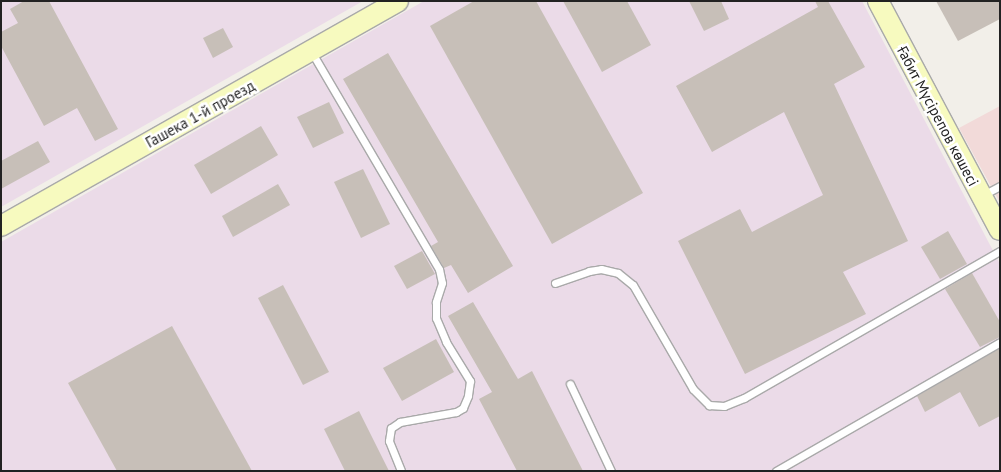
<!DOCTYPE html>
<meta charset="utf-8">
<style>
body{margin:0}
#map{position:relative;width:1001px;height:472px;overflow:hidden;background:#f2efe9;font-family:"PT Sans",sans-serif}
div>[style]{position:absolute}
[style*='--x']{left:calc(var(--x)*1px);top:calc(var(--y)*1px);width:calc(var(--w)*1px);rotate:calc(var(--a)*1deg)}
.commercial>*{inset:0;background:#f2dad9}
.industrial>*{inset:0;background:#ebdbe8}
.building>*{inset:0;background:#c7bfb8}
.roads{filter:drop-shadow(1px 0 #a9a9a9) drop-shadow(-1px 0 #a9a9a9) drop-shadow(0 1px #a9a9a9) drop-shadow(0 -1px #a9a9a9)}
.lane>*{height:7px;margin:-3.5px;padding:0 3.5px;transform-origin:3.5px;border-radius:3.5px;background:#fff}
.secondary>*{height:20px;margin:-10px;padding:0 10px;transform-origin:10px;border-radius:10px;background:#f7fabf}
span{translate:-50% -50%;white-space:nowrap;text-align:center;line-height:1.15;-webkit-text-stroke:5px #fff;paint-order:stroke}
.street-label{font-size:15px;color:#222}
.frame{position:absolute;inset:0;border:2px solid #222;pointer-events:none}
</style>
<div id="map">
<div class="commercial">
<i style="clip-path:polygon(1000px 106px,1000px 203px,959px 128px)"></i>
</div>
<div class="industrial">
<i style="clip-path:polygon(1px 1px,363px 1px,1px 207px)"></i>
<i style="clip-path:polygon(424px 1px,862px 1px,1000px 264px,1000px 471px,1px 471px,1px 242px)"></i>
</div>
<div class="building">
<i style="clip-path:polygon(24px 1px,49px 1px,118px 129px,95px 141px,77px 108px,44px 126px,1px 46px,1px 32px,18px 23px,10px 9px)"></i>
<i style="clip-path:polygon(474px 1px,536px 1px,643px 193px,552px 244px,430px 26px)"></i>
<i style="clip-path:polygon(563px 1px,627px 1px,651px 45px,602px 72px)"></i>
<i style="clip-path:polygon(689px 1px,721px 1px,729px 19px,704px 31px)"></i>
<i style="clip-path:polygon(815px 1px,828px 1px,865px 67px,834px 84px,908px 241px,843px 272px,866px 314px,745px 374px,678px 241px,740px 209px,752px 232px,823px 195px,784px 112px,712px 152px,676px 86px,818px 7px)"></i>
<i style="clip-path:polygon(936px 1px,1000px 1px,1000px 19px,958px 41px)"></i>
<i style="clip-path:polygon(223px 28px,233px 47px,213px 58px,203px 38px)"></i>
<i style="clip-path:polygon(388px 53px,513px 266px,468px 293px,451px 265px,444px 268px,431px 246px,438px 242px,343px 79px)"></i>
<i style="clip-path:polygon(329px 102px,344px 133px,313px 148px,297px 117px)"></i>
<i style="clip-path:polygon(261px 126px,278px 155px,211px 194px,194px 165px)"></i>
<i style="clip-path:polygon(38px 141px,50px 162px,1px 189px,1px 161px)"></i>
<i style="clip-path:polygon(363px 169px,390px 224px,361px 238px,334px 182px)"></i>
<i style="clip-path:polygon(278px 184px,290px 205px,233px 237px,222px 216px)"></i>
<i style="clip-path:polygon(948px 231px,967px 264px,940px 279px,921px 247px)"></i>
<i style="clip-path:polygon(422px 251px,435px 274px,407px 289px,394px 266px)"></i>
<i style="clip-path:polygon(972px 273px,1000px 322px,1000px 337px,980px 347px,945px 289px)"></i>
<i style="clip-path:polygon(283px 285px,329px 372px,303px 385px,258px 298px)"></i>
<i style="clip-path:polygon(473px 302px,518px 379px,532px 371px,583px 471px,517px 471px,479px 399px,492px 392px,448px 316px)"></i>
<i style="clip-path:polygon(172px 326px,252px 471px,117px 471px,68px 383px)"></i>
<i style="clip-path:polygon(436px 339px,454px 372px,402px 401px,383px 368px)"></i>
<i style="clip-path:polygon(1000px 348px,1000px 416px,979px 427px,960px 392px,925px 412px,917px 396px)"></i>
<i style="clip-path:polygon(359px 411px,389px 471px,345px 471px,324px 429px)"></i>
</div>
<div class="roads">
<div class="lane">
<i style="--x:311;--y:51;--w:253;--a:59.6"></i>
<i style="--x:439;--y:269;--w:14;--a:78"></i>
<i style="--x:442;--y:283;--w:20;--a:108"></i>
<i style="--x:436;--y:302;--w:16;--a:90"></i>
<i style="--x:436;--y:318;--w:26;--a:67"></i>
<i style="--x:446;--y:342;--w:46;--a:58.4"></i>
<i style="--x:470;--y:381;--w:15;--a:98"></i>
<i style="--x:468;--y:396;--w:13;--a:113"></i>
<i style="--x:463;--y:408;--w:8;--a:150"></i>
<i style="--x:456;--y:412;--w:57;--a:169.9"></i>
<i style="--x:400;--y:422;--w:11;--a:146"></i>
<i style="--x:391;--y:428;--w:13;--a:99"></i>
<i style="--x:389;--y:441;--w:32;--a:68"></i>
<i style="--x:983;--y:195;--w:19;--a:-28"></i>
<i style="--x:555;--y:283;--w:36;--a:-19"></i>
<i style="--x:589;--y:271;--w:12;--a:-9"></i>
<i style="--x:601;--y:269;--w:17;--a:13"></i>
<i style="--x:618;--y:273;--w:19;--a:39"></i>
<i style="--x:633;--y:285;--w:120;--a:60"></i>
<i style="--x:693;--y:389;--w:23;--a:45"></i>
<i style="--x:709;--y:405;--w:15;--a:4"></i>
<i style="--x:724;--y:406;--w:22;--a:-22"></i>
<i style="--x:744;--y:398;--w:295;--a:-29.9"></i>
<i style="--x:570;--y:384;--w:96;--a:64.8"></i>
<i style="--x:776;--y:471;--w:258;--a:-29.9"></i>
</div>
<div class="secondary">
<i style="--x:878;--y:1;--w:259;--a:62"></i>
<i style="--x:1;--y:226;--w:456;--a:-29.5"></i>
</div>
</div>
<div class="street-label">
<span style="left:200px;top:114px;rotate:-29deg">Гашека 1-й проезд</span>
<span style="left:938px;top:116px;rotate:62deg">Ғабит Мүсірепов көшесі</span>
</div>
<div class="frame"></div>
</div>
